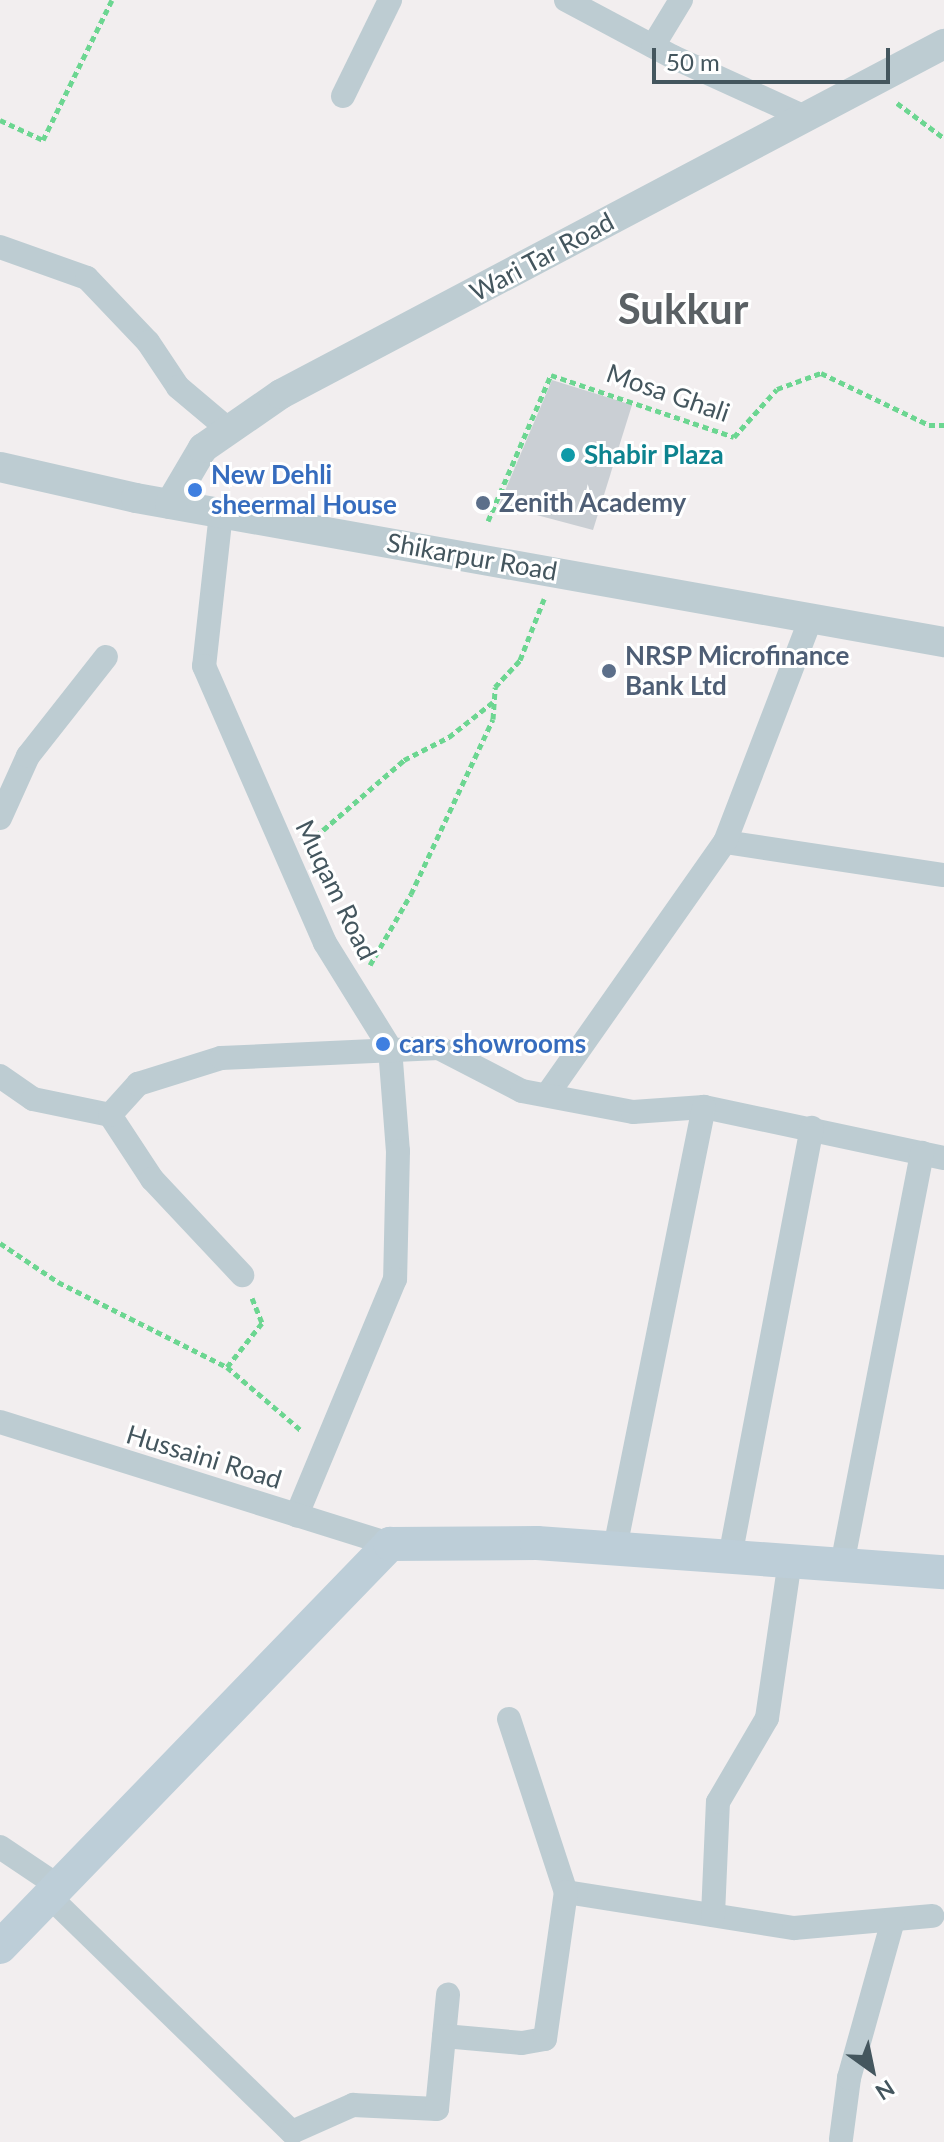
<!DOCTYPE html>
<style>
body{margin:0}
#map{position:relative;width:944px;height:2142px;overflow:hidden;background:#f2eeef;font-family:Lato,sans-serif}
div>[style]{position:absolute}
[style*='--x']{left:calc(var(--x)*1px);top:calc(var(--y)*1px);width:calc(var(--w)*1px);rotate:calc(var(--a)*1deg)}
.building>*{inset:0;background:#cacfd4}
.path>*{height:5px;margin-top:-2.5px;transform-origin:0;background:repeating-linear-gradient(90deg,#6cd691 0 6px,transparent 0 10px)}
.minor>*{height:24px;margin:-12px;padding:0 12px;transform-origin:12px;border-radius:12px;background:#bdccd2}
.tertiary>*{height:30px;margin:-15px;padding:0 15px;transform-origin:15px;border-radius:15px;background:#bdccd2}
.secondary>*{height:34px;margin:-17px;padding:0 17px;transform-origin:17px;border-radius:17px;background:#bdced8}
.dots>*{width:22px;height:22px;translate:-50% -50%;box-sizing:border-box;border:4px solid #fff;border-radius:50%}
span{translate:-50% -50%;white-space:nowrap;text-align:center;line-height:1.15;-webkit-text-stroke:6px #fff;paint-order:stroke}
.street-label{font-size:26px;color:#44565e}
.culture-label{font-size:26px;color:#0d838f;font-weight:700}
.left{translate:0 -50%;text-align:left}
.shop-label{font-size:26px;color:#366cbe;font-weight:700}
.service-label{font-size:26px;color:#4e5e75;font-weight:700}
.town-label{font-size:42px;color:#5a6064;font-weight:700}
.north{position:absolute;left:832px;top:2030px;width:80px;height:80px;-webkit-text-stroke:6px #fff;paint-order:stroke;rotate:147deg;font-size:22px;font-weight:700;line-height:32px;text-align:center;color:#44565e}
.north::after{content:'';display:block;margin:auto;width:28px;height:36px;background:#44565e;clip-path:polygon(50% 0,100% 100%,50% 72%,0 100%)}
.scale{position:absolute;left:652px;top:48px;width:238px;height:36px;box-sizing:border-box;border:4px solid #44565e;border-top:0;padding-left:10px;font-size:24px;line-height:28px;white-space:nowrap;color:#44565e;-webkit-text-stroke:6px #fff;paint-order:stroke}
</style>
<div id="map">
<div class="building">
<i style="clip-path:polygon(552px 380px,632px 405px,593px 530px,499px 505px)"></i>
</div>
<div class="path">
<i style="--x:897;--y:103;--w:59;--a:36.7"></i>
<i style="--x:0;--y:120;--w:47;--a:24.9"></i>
<i style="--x:43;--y:140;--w:156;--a:-63.8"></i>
<i style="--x:488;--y:521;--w:159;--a:-66.7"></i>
<i style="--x:551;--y:375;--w:193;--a:18.7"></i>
<i style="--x:734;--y:437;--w:64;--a:-48.1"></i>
<i style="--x:777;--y:389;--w:47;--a:-20"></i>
<i style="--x:821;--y:373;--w:120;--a:25.7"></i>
<i style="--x:929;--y:425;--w:15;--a:0"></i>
<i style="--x:308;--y:843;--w:127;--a:-40.8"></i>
<i style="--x:404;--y:760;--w:51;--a:-27.1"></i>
<i style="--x:449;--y:737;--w:56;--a:-38.5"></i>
<i style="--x:370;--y:965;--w:82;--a:-60"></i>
<i style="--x:411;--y:894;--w:193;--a:-64.9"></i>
<i style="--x:493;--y:719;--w:32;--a:-86"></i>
<i style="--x:495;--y:687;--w:37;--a:-47"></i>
<i style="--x:520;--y:660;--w:66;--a:-68.5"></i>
<i style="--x:0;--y:1243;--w:70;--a:33.9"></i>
<i style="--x:58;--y:1282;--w:189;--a:26.7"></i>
<i style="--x:252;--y:1298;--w:27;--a:68"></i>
<i style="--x:262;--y:1323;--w:56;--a:128.5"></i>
<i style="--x:227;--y:1367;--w:99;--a:40.5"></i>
</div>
<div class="minor">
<i style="--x:566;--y:0;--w:121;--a:28"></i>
<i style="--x:673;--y:57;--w:147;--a:24.5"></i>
<i style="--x:653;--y:46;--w:54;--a:-58.7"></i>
<i style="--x:343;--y:96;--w:107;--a:-63.9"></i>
<i style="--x:0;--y:247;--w:92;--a:19.6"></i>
<i style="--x:87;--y:278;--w:88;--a:46.4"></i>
<i style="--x:148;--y:342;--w:54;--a:56.3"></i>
<i style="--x:178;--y:387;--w:67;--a:40.1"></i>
<i style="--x:221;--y:513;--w:154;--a:96.3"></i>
<i style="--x:204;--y:666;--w:302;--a:66.4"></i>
<i style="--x:325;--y:943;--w:123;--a:58.2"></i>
<i style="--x:390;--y:1048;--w:103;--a:85.6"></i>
<i style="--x:398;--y:1151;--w:128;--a:91.3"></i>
<i style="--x:395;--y:1279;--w:256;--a:112.6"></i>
<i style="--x:0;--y:818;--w:68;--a:-65.7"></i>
<i style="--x:28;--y:756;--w:126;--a:-51.8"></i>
<i style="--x:725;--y:842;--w:221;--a:8.6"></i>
<i style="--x:0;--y:1076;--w:40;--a:34.9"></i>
<i style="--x:33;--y:1099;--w:79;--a:11.7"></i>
<i style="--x:110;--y:1115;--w:77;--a:56.7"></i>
<i style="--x:152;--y:1179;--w:132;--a:46.8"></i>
<i style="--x:547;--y:1095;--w:309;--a:-54.9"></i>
<i style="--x:725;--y:842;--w:240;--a:-69"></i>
<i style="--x:110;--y:1115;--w:42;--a:-47.9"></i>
<i style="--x:138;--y:1084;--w:87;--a:-17.4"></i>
<i style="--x:221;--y:1058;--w:218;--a:-2.6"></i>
<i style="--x:439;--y:1048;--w:93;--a:27.4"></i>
<i style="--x:522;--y:1091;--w:113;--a:10.7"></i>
<i style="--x:633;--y:1112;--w:71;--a:-4"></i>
<i style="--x:704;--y:1107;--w:245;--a:12"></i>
<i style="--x:0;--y:1422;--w:409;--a:17.4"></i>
<i style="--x:615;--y:1548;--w:450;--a:-78.6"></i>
<i style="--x:730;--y:1557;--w:437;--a:-79.2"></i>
<i style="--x:842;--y:1565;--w:420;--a:-79"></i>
<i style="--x:509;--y:1719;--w:182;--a:71.8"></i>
<i style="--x:566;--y:1892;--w:231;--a:9"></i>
<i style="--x:794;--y:1928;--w:139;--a:-5"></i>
<i style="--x:0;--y:1847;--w:70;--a:33.9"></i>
<i style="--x:49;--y:1896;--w:339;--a:44.2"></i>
<i style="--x:292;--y:2132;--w:67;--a:-23.9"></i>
<i style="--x:353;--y:2105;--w:84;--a:2.7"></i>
<i style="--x:437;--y:2109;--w:115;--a:-84.5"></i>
<i style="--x:713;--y:1915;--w:113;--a:-87.5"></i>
<i style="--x:718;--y:1802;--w:97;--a:-59.7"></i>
<i style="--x:767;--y:1718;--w:159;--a:-81.7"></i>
<i style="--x:444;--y:2036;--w:78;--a:5.1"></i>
<i style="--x:522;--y:2043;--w:23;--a:-10"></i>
<i style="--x:545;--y:2039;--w:148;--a:-81.9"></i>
<i style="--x:841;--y:2139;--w:62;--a:-82.5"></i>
<i style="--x:849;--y:2078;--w:164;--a:-74.4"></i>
</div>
<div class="tertiary">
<i style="--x:0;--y:467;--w:139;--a:12.8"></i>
<i style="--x:136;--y:498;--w:821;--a:10.11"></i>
<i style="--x:170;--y:504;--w:65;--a:-59.5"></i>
<i style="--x:203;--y:448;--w:95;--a:-34.7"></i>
<i style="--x:281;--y:394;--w:750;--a:-27.83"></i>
</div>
<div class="secondary">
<i style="--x:0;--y:1947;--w:561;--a:-45.94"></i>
<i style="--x:390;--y:1544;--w:147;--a:-0.4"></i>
<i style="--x:537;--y:1543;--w:408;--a:4.1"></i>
</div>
<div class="dots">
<i style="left:568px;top:455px;background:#0f9aa8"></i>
<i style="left:195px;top:490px;background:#3f7fe0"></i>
<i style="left:483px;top:503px;background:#5c6f8a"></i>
<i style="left:609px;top:671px;background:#5c6f8a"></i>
<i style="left:383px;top:1044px;background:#3f7fe0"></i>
</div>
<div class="street-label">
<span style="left:542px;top:257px;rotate:-28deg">Wari Tar Road</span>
<span style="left:668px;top:393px;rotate:19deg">Mosa Ghali</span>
<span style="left:472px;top:557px;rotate:10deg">Shikarpur Road</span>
<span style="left:336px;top:890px;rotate:64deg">Muqam Road</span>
<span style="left:204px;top:1457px;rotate:17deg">Hussaini Road</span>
</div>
<div class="culture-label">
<span class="left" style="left:584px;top:455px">Shabir Plaza</span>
</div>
<div class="shop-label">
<span class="left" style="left:211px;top:490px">New Dehli<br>sheermal House</span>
<span class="left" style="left:399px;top:1044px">cars showrooms</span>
</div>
<div class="service-label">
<span class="left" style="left:499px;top:503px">Zenith Academy</span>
<span class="left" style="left:625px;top:671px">NRSP Microfinance<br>Bank Ltd</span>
</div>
<div class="town-label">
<span style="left:683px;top:308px">Sukkur</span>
</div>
<div class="north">N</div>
<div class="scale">50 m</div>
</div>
